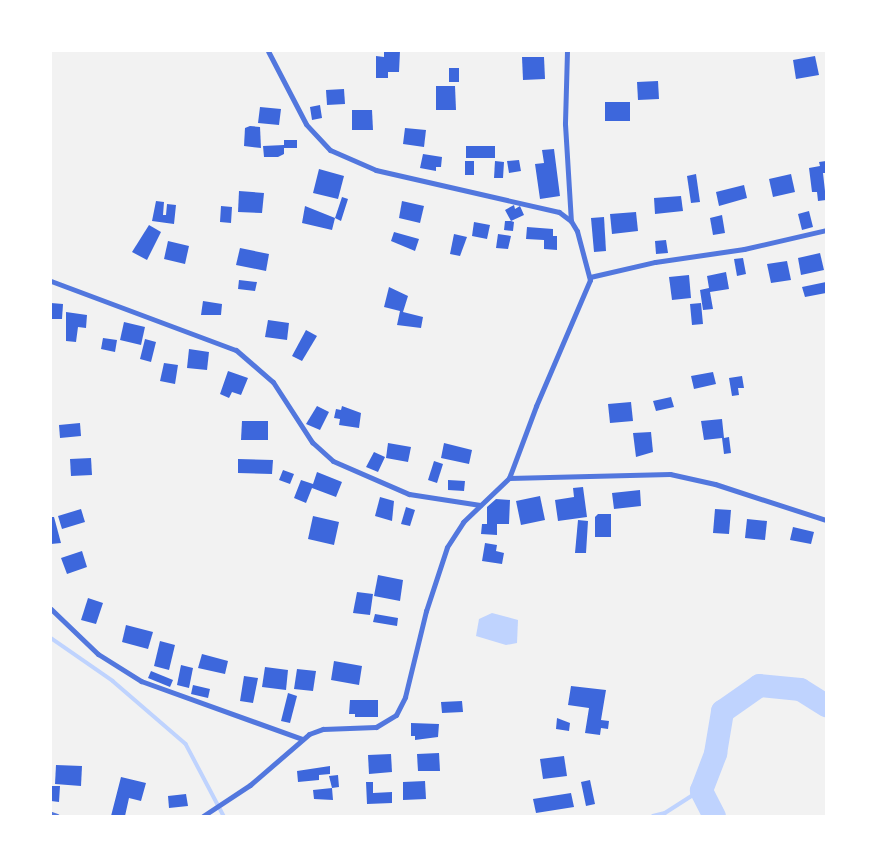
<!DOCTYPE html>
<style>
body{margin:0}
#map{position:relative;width:877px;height:867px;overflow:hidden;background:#f2f2f2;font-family:"Exo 2",sans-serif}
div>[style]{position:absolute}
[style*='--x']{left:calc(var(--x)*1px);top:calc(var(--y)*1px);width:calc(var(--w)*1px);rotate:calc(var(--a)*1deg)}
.water>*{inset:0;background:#bfd3fe}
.stream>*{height:3.5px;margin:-1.75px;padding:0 1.75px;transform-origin:1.75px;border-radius:1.75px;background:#bfd3fe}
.river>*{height:23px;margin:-11.5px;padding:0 11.5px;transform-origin:11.5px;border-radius:11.5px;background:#bfd3fe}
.building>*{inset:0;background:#3d67dc}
.minor>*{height:5px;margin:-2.5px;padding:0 2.5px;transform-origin:2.5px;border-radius:2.5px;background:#5277de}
span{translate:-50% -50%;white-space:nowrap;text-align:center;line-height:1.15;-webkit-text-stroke:5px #fff;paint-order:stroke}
.frame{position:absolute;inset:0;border:52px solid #fff;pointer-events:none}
</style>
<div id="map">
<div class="water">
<i style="clip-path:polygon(492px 613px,518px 620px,517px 643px,506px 645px,476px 636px,479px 619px)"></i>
</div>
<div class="stream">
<i style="--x:51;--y:638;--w:75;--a:34.7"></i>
<i style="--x:113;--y:681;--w:96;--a:40.8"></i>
<i style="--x:186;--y:744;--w:81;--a:62.2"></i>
<i style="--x:653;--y:816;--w:12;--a:-14"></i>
<i style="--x:665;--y:813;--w:43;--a:-32.6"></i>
</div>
<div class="river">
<i style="--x:714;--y:816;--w:29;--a:-117"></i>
<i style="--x:701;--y:790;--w:40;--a:-69"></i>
<i style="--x:715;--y:753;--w:43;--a:-80.5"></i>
<i style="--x:722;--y:711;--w:45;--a:-35.1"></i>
<i style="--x:759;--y:685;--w:41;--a:5.6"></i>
<i style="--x:800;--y:689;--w:31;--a:32"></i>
</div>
<div class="building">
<i style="clip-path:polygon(384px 51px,400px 51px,399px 72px,388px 72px,388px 78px,376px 78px,376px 56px,384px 57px)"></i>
<i style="clip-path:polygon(815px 56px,819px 75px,796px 79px,793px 60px)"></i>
<i style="clip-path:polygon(522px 57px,544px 57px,545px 79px,523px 80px)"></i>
<i style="clip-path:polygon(449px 68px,459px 68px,459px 82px,449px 82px)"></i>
<i style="clip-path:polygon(658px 81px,659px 99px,638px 100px,637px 82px)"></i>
<i style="clip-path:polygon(436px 86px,455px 86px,456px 110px,436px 110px)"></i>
<i style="clip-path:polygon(344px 89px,345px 104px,327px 105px,326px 90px)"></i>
<i style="clip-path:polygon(605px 102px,630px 102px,630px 121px,605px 121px)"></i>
<i style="clip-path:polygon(320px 105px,322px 118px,312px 120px,310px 107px)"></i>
<i style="clip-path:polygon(260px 107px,281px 109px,279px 125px,258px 123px)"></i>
<i style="clip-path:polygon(352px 110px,372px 110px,373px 130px,352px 130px)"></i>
<i style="clip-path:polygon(250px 126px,260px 127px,261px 148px,244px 146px,245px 128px)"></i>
<i style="clip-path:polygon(405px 128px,426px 130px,424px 147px,403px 144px)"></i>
<i style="clip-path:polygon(284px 140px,297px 140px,297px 148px,284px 148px,284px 154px,278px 157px,264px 157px,263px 146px,284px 145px)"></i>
<i style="clip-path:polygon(466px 146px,495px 146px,495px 158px,466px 158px)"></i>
<i style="clip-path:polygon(554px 149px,560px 196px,540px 199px,535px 164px,544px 163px,542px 150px)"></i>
<i style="clip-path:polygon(423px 154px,442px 157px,441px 167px,436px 167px,436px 171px,420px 168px)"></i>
<i style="clip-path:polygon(519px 160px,521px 171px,509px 173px,507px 161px)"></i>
<i style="clip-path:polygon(465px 161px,474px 161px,474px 175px,465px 175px)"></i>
<i style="clip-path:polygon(495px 161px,504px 162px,503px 178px,494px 178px)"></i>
<i style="clip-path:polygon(826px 161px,826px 173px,823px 173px,826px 200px,818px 201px,817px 192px,812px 192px,809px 168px,820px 166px,819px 162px)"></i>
<i style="clip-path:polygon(319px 169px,344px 176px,338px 199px,313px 193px)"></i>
<i style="clip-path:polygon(696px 174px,700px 202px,691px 203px,687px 176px)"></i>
<i style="clip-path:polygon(791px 174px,795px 192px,773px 197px,769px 179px)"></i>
<i style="clip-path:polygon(744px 185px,747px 198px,719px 206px,716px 192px)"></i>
<i style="clip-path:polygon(239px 191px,264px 193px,262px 213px,238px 212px)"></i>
<i style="clip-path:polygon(681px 196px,683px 211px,655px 214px,654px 198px)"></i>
<i style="clip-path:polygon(342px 197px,348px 199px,341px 221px,335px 218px,332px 230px,302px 223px,305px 206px,335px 218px)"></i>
<i style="clip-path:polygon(156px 201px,164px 202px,163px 215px,166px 215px,167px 204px,176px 205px,174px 224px,152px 221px)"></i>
<i style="clip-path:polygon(402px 201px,424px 206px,420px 223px,399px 218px)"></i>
<i style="clip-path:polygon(514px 205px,515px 209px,520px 206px,524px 215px,511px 221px,514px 222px,513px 231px,504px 230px,505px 221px,511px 221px,505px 210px)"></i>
<i style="clip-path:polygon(221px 206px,232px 207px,231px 223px,220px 222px)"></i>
<i style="clip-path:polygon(809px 211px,813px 227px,802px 230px,798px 214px)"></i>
<i style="clip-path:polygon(636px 212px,638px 231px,612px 234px,610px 214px)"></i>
<i style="clip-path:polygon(722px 215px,725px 233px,713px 235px,710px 218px)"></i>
<i style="clip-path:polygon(604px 217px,606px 251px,594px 252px,591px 218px)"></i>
<i style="clip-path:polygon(474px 222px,490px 225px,487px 239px,472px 236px)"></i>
<i style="clip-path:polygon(149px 225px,161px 232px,147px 260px,132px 252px)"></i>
<i style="clip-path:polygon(527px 227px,553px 229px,553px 236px,557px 236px,557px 250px,544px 249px,544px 240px,526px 239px)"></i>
<i style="clip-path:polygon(394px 232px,419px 239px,415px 251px,391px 241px)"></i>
<i style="clip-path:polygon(454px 234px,467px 237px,460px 256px,450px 254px)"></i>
<i style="clip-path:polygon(498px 234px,511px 236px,508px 249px,496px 248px)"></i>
<i style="clip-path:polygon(666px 240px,668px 253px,656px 254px,655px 241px)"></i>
<i style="clip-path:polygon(168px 241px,189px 246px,185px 264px,164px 259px)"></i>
<i style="clip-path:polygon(240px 248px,269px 254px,266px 271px,236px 265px)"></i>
<i style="clip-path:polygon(820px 253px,824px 270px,801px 275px,798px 258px)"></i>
<i style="clip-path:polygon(743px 258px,746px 274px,737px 276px,734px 259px)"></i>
<i style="clip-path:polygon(787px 261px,791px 280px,771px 283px,767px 264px)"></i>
<i style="clip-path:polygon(726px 272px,729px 289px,710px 292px,713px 309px,703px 310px,700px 290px,709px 288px,707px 276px)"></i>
<i style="clip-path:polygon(689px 275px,691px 298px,672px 300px,669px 277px)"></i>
<i style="clip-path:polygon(239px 280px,257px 282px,255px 291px,238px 289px)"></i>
<i style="clip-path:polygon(826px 282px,826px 293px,805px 297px,802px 287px)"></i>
<i style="clip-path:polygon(389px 287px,408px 296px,403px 312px,423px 317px,421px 328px,397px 325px,400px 311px,384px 307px)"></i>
<i style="clip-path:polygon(203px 301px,222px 304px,221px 315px,201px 315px)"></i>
<i style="clip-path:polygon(51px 303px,63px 304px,62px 319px,51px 319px)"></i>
<i style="clip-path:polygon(701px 303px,703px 324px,692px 325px,690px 304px)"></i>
<i style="clip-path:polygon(66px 312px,87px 315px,86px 328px,78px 327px,76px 342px,66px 341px)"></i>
<i style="clip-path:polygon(268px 320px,289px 323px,287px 340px,265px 337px)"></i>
<i style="clip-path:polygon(124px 322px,145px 327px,141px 345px,120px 340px)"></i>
<i style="clip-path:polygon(306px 330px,317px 336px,302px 361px,292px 356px)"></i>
<i style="clip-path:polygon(103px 338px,117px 340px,115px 352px,101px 349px)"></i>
<i style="clip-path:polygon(145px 339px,156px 342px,151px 362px,140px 359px)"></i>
<i style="clip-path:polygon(189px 349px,209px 352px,207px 370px,187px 368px)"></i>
<i style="clip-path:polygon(164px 363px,178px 365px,175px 384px,160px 381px)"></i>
<i style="clip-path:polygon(228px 371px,248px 378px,241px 395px,232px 392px,229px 398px,220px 394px)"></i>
<i style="clip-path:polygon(713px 372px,716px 384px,694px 389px,691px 376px)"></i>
<i style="clip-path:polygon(742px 376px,744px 388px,738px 388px,739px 395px,732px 396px,729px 378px)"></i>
<i style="clip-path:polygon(671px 397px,674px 407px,656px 411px,653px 401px)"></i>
<i style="clip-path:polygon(631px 402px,633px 421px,610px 423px,608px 404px)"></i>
<i style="clip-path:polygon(317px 406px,329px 412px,320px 430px,306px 424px)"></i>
<i style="clip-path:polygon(342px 406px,361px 413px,359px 428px,339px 425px,340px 419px,334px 418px,336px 409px,341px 410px)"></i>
<i style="clip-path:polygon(722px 419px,724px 438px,729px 437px,731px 453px,724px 454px,722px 438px,704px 440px,701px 421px)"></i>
<i style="clip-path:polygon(242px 421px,268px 421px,268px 440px,241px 440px)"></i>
<i style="clip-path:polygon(80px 423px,81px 436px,60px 438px,59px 425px)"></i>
<i style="clip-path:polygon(651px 432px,653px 452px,636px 457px,633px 433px)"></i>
<i style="clip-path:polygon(388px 443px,411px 447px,408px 462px,386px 458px)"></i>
<i style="clip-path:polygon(444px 443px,472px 450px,469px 464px,441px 458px)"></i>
<i style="clip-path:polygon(374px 452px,385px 457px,378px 472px,366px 467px)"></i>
<i style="clip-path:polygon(91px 458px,92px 475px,71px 476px,70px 459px)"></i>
<i style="clip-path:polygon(238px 459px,273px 460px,272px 474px,238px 473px)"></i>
<i style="clip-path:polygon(434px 461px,443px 464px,437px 483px,428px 480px)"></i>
<i style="clip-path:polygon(283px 470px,294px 474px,290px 484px,279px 480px)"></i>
<i style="clip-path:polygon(317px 472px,342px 482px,336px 497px,312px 488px,306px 503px,294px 498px,301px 480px,313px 484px)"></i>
<i style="clip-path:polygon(448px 480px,465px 481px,464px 491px,448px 490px)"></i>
<i style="clip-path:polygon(583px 487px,587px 517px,558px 521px,555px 500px,574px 497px,573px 488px)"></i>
<i style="clip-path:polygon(640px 490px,641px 506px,614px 509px,612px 493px)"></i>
<i style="clip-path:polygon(540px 496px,545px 520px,521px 525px,516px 501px)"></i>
<i style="clip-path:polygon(380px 497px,394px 501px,392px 521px,375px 516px)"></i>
<i style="clip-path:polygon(496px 499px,510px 500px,509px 524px,497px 524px,497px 535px,481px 534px,482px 524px,487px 524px,487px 507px)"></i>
<i style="clip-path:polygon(406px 507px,415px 510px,410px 526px,401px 524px)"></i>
<i style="clip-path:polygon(81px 509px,85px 522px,62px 529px,58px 516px)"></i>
<i style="clip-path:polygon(715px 509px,731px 510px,729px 534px,713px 533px)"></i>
<i style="clip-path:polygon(598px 514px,611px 514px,611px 537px,595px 537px,595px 517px)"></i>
<i style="clip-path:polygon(313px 516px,339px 522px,334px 545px,308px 539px)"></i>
<i style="clip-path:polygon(51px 517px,54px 517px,61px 543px,51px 544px)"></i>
<i style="clip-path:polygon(747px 519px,767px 521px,765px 540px,745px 538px)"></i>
<i style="clip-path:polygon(578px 520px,588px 521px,586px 553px,575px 553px)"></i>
<i style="clip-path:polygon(793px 527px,814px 532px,811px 544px,790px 540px)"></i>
<i style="clip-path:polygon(485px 543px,497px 545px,496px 551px,504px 553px,502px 564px,482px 561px)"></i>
<i style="clip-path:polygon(82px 551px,87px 567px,67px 574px,61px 558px)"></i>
<i style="clip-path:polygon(378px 575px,403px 580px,400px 601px,374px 596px)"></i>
<i style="clip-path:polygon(357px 592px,373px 594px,370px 615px,353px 613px)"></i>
<i style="clip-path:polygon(88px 598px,103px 603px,96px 624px,81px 620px)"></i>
<i style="clip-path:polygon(375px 614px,398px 618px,397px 626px,373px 622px)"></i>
<i style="clip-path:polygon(126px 625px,153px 632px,148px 649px,122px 642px)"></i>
<i style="clip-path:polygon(160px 641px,175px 645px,169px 670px,154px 666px)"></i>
<i style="clip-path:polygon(202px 654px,228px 661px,225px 674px,198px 668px)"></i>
<i style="clip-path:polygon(334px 661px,362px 666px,359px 685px,331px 680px)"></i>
<i style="clip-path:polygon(181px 665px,193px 668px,189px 688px,177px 685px)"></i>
<i style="clip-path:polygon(265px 667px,288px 670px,286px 690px,262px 687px)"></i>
<i style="clip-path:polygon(297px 669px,316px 671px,313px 691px,294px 689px)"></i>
<i style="clip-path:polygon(151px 671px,173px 680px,170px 687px,148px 678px)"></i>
<i style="clip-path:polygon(244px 676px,258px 678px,253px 703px,240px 701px)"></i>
<i style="clip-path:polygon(193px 685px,210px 689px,208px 698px,191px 694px)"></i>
<i style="clip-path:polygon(571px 686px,606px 690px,601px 720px,609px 721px,608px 729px,601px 728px,600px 735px,585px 733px,589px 708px,568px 705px)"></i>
<i style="clip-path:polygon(288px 693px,297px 696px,290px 723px,281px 721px)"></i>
<i style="clip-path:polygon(350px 700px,378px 700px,378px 717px,355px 717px,355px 714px,349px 714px)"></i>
<i style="clip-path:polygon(462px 701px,463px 712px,442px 713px,441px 702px)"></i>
<i style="clip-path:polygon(557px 718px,570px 723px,569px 731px,556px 729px)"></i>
<i style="clip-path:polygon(411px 723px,439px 724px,438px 737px,415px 740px,415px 736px,411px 736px)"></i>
<i style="clip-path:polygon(439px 753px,440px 771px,418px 771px,417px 754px)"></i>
<i style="clip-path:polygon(391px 754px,392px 772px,369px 774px,368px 755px)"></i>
<i style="clip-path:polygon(564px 756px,567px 776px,543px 779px,540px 759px)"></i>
<i style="clip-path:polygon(56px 765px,82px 766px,81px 786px,55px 784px)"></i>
<i style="clip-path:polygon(330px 766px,330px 774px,319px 775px,319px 780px,298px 782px,297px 771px)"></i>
<i style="clip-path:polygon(338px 775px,339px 787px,332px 788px,333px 800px,314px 799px,313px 790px,332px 788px,329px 776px)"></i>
<i style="clip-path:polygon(121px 777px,146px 783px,141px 801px,129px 798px,125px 816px,111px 816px)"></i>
<i style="clip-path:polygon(590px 780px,595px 804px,586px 806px,581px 782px)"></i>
<i style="clip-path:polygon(425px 781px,426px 799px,403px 800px,403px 782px)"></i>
<i style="clip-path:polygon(366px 782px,373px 782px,373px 793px,392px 792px,392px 803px,367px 804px)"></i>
<i style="clip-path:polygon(51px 786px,60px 786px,59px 802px,51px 801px)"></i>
<i style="clip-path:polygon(571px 793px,574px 807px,536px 813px,533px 799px)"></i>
<i style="clip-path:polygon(186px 794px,188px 806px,169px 808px,168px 796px)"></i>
</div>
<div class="minor">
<i style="--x:567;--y:51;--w:73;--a:91.6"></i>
<i style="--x:565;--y:124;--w:97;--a:86.5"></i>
<i style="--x:590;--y:277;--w:67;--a:-13"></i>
<i style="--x:655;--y:262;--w:90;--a:-8.3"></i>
<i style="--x:744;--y:249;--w:84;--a:-13"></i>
<i style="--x:51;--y:281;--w:197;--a:20.5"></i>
<i style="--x:236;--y:350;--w:49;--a:40.9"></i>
<i style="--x:273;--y:382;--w:72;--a:57"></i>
<i style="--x:312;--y:442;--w:28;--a:42"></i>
<i style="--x:333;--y:461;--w:83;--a:23.5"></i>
<i style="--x:409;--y:494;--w:72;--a:8.8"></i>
<i style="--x:509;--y:478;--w:161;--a:-1.4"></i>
<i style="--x:670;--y:474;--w:46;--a:12.5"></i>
<i style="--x:715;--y:484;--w:117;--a:18"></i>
<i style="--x:51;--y:609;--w:65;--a:43.8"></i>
<i style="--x:98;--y:654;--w:51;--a:32.1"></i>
<i style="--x:141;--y:681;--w:171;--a:19.8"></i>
<i style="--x:51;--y:814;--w:6;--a:18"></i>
<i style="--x:203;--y:816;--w:56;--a:-33.4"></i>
<i style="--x:250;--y:785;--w:78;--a:-40.8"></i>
<i style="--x:309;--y:734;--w:15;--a:-20"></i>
<i style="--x:323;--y:729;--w:53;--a:-2.2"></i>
<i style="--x:376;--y:727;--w:23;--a:-31"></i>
<i style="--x:396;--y:715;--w:20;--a:-63"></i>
<i style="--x:405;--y:697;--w:89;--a:-76.3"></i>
<i style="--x:426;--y:611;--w:67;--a:-71.8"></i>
<i style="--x:447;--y:547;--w:30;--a:-57"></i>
<i style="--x:463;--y:522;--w:64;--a:-43.7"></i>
<i style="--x:509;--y:478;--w:77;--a:-69.4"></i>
<i style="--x:536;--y:406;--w:137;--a:-66.8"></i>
<i style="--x:590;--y:280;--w:51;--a:-104.9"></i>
<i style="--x:577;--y:231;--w:12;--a:-121"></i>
<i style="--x:571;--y:221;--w:15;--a:-143"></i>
<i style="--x:559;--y:212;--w:188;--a:-167.1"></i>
<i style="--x:376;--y:170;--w:50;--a:-156.5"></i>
<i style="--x:330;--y:150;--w:35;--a:-133"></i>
<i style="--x:306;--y:124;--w:82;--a:-117.5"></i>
</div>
<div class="frame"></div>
</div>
